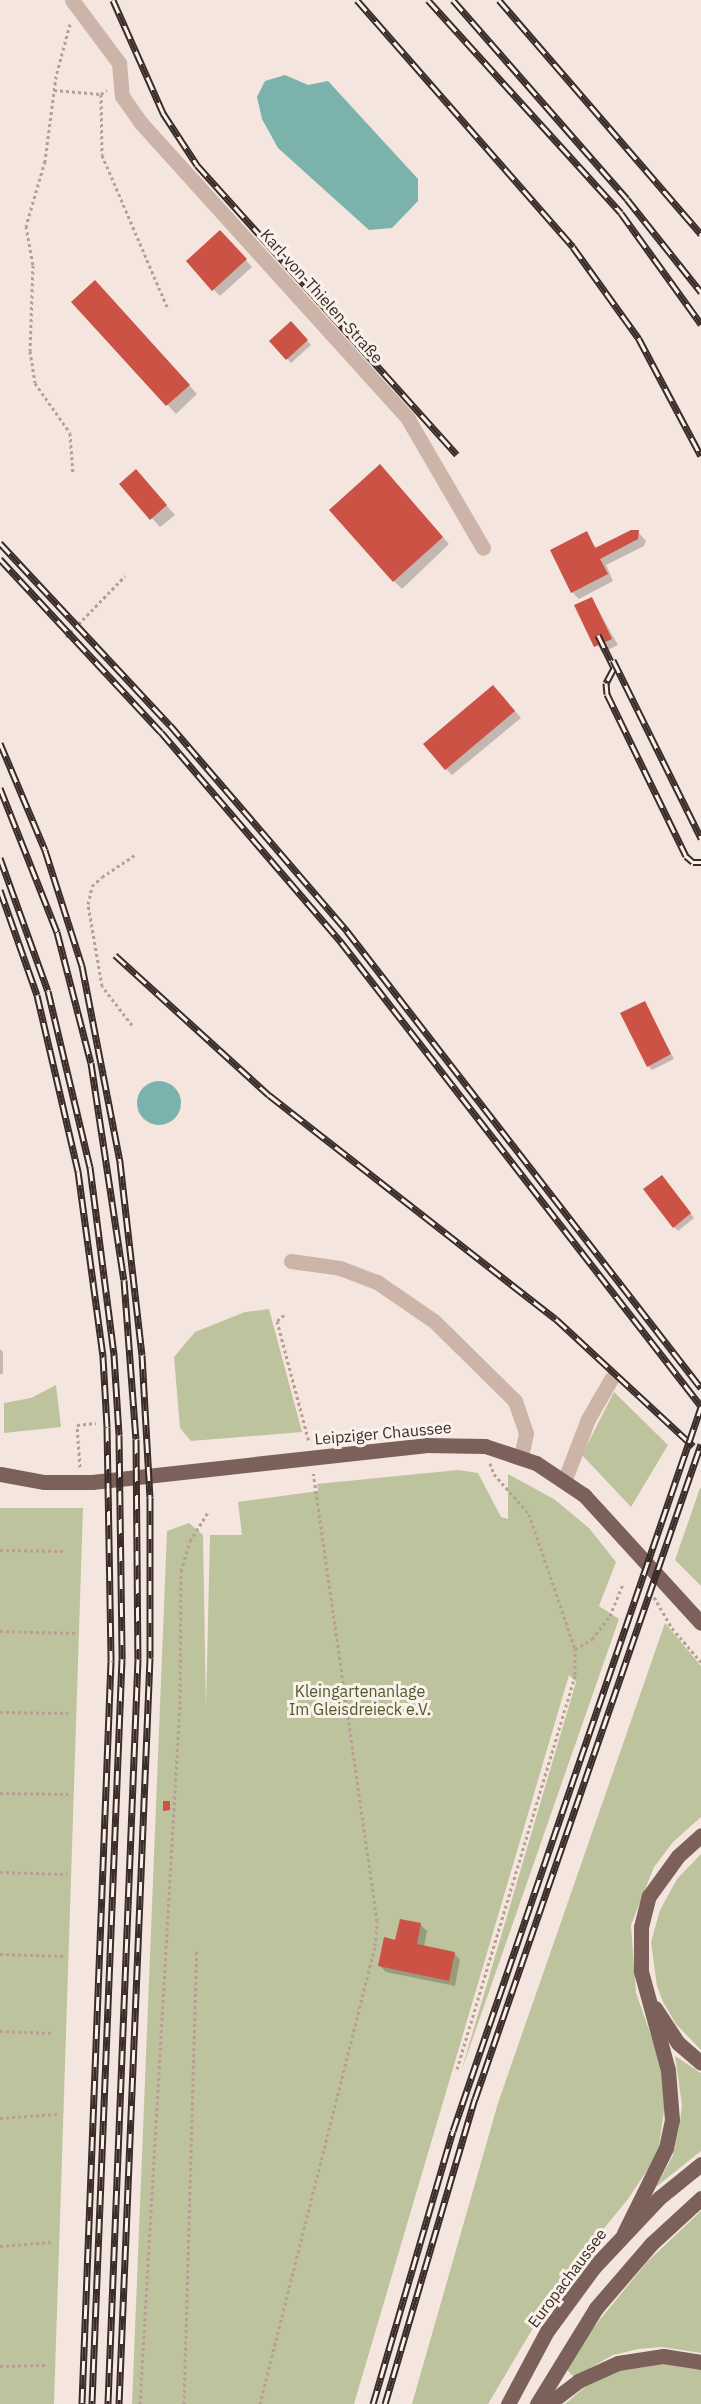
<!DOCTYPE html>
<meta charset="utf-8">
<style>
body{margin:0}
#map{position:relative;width:701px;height:2404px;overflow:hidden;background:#f4e6de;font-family:"IBM Plex Sans",sans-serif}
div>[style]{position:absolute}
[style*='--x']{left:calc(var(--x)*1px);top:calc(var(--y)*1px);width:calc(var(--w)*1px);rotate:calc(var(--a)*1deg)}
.green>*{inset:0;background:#bdc49d}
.water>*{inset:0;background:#7cb2ac}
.round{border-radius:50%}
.shadow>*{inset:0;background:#0003}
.building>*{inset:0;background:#cb5245}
.path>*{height:3px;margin-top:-1.5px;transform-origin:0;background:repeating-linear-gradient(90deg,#b99e93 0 3px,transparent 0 6px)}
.minor>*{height:15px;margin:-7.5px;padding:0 7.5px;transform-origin:7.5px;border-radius:7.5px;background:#cdb4a9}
.major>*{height:15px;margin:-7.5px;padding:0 7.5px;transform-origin:7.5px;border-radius:7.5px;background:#7c605a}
.rail>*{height:7px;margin-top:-3.5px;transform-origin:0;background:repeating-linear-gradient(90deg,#fbf1eb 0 14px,#3a2c29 0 28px);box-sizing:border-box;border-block:2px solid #3a2c29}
span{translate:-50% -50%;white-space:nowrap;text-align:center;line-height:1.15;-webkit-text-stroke:6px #fbf1eb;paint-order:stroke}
.street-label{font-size:16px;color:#3a2c29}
.park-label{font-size:16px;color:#4f592c}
</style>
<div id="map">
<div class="green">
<i style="clip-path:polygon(269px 1309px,302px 1432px,191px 1441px,180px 1428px,174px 1357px,195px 1332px,245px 1312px)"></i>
<i style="clip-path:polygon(56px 1385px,61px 1427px,4px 1433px,4px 1403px,31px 1398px)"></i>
<i style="clip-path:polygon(614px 1392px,668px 1445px,631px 1507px,582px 1455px)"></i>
<i style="clip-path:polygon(458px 1470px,478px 1473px,501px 1517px,508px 1519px,508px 1474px,554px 1499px,589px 1528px,616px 1562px,599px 1606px,619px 1619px,461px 2072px,576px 1682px,569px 1675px,354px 2404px,132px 2404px,167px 1531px,189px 1523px,203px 1535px,206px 1708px,210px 1535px,242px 1535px,238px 1502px,318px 1491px,317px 1484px)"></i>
<i style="clip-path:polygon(700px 1488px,701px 1489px,701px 1586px,675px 1560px)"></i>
<i style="clip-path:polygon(0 1508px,83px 1508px,54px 2404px,0 2404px)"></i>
<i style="clip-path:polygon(665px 1623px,701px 1666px,701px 1817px,673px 1842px,654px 1867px,631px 1925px,636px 1993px,658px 2055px,666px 2096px,658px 2154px,628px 2199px,561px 2281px,488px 2404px,412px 2404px,498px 2103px)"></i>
<i style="clip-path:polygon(701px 1854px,701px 2050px,676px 2024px,663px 2002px,657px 1986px,651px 1942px,660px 1910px,677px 1879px)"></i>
<i style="clip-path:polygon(675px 2056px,701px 2073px,701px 2151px,656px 2187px,673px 2155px,680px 2122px,682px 2105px)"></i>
<i style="clip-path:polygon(701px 2211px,701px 2353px,662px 2347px,638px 2349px,613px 2355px,574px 2377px,566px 2369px,589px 2333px,647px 2262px)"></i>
<i style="clip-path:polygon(655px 2360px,701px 2366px,701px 2404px,565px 2404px,598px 2376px)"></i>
</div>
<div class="water">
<i style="clip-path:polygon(285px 75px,308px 85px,328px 81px,418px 179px,418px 201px,392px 228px,369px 230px,278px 148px,262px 119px,257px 97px,265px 81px)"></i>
<i class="round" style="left:137px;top:1081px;width:44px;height:44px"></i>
</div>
<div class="shadow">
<i style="clip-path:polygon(227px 239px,252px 267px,220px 296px,213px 289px)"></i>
<i style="clip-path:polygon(103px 291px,197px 394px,176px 414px,73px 302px)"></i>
<i style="clip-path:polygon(291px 323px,311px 345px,291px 363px,271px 341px)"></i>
<i style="clip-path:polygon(387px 473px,449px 544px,402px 589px,394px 581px)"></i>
<i style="clip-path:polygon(144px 480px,175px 515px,160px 527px,121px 484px)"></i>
<i style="clip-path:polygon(637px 531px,646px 541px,644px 546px,606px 565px,613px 581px,579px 599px,572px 592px,586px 533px,597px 549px)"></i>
<i style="clip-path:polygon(592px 599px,618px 645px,602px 653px,576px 606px)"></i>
<i style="clip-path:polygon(500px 693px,521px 718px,452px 775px,446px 769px)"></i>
<i style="clip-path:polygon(644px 1003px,674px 1059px,652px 1070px,648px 1066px)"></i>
<i style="clip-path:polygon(666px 1181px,694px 1218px,678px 1231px,674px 1227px)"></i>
<i style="clip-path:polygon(0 1349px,3px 1352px,3px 1374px,0 1374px)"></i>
<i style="clip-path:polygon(421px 1925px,427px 1931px,424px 1947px,454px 1953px,460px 1960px,455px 1986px,386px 1972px,379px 1965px,396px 1941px)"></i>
</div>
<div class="building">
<i style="clip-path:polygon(220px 230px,247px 259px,212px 291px,186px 261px)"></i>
<i style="clip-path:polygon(95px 280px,190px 385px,166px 406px,71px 302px)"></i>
<i style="clip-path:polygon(291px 321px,308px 340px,286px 360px,269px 341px)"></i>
<i style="clip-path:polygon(380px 464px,443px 537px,393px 582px,329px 510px)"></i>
<i style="clip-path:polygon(136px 469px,167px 505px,150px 520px,119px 484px)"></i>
<i style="clip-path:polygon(631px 530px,639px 530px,638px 539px,600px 559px,608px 574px,571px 593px,550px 550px,587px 531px,595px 548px)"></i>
<i style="clip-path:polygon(592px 597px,612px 639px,594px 647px,574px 605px)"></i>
<i style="clip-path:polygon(493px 685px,515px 711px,445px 770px,423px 744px)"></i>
<i style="clip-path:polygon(645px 1001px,671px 1054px,647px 1067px,620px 1013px)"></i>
<i style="clip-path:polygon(662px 1175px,691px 1213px,673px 1228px,643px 1189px)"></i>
<i style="clip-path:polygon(163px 1801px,170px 1801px,170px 1810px,163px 1811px)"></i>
<i style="clip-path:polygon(400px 1919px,421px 1923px,417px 1944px,455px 1952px,449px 1981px,378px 1966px,384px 1937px,395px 1940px)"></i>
</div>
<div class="path">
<i style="--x:70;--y:24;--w:54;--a:105.1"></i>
<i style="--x:56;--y:76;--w:86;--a:97.4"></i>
<i style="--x:45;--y:161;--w:68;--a:106.3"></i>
<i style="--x:26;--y:226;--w:40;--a:80"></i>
<i style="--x:33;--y:265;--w:86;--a:92"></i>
<i style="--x:30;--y:351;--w:32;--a:81"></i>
<i style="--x:35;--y:383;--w:61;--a:55"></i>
<i style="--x:70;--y:433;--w:39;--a:86"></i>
<i style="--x:54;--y:90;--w:47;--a:4.9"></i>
<i style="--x:101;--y:94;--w:7;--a:-34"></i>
<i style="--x:101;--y:94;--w:61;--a:89.1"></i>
<i style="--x:102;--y:155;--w:168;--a:66.8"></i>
<i style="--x:66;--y:637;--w:85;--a:-46"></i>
<i style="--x:132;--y:1025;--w:49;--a:-127.6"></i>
<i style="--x:102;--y:986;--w:83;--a:-99.7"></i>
<i style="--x:88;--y:904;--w:18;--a:-77"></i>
<i style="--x:92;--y:886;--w:13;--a:-42"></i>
<i style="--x:102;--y:877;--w:40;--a:-34"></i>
<i style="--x:284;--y:1315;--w:9;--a:139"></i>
<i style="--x:277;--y:1321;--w:125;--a:75.2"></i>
<i style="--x:490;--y:1463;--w:12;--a:70"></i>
<i style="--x:494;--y:1474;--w:53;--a:48.8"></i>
<i style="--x:529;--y:1514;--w:143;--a:71.2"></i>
<i style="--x:80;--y:1467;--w:42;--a:-94.1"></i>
<i style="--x:77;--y:1425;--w:19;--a:-6"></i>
<i style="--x:0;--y:1550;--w:64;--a:0.9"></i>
<i style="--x:654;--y:1597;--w:36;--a:60"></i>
<i style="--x:672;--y:1628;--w:45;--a:49.5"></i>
<i style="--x:0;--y:1631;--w:76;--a:1.5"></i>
<i style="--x:0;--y:1712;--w:68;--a:0.8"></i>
<i style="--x:0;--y:1793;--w:68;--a:0.8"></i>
<i style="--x:0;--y:1872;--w:67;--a:1.7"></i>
<i style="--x:0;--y:1954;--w:63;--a:1.8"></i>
<i style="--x:0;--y:2031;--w:52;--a:2.2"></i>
<i style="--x:457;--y:2069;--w:411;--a:-73.3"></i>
<i style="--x:575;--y:1675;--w:26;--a:-90"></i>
<i style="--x:575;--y:1649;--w:20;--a:-30"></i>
<i style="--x:592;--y:1639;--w:29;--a:-52"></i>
<i style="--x:610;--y:1616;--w:35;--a:-68"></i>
<i style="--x:0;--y:2118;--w:57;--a:-4"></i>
<i style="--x:0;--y:2246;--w:51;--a:-4.5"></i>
<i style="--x:0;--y:2366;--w:46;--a:-1.2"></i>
<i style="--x:140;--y:2404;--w:701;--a:-86.73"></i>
<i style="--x:180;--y:1704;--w:133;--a:-89.6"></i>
<i style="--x:181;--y:1571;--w:31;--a:-73"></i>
<i style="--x:190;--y:1541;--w:34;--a:-58"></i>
<i style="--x:184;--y:2404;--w:456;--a:-88.4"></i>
<i style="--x:260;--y:2404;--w:472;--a:-75.9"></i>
<i style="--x:375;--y:1946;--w:25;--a:-85"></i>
<i style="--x:377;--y:1921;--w:452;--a:-98.1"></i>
</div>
<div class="minor">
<i style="--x:72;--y:0;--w:79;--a:53.3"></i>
<i style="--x:119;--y:63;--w:33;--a:85"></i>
<i style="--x:122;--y:96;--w:33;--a:55"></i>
<i style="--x:141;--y:123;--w:399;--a:47.9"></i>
<i style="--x:408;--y:419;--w:149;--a:59.8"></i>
<i style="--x:291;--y:1261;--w:49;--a:8.1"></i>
<i style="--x:340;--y:1268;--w:40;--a:21"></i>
<i style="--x:377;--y:1282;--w:69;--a:34.4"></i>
<i style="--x:434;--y:1321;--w:114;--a:44.6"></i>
<i style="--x:515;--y:1401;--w:34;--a:71"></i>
<i style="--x:526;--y:1433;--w:25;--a:102"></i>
<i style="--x:565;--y:1479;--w:64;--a:-69"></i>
<i style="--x:588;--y:1419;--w:46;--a:-60.1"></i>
</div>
<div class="major">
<i style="--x:0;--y:1474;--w:45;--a:10.3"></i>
<i style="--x:44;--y:1482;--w:48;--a:0"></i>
<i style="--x:92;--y:1482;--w:335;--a:-6.3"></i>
<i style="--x:425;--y:1445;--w:60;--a:1"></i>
<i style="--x:485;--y:1446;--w:54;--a:18.4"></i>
<i style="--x:536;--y:1463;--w:58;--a:33.7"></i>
<i style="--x:584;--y:1495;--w:173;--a:47.6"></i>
<i style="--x:655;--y:2008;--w:42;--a:56.7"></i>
<i style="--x:678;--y:2043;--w:30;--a:41"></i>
<i style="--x:624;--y:2233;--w:95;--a:-63.7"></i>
<i style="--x:666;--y:2148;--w:29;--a:-78"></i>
<i style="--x:672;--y:2120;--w:50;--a:-94.6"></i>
<i style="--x:668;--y:2070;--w:103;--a:-105.3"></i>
<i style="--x:641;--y:1971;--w:44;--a:-90"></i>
<i style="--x:641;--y:1927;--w:32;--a:-76"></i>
<i style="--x:649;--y:1896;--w:49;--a:-54.1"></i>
<i style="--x:678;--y:1856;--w:31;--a:-42"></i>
<i style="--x:508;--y:2404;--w:83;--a:-61.9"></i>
<i style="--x:547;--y:2331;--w:79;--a:-53.7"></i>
<i style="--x:594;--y:2267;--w:95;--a:-46.7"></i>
<i style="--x:659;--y:2198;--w:54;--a:-39"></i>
<i style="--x:537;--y:2404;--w:113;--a:-58.4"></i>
<i style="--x:596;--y:2308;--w:84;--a:-49.3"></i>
<i style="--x:651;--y:2244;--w:68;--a:-42.6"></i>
<i style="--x:548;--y:2404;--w:38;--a:-37"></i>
<i style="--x:578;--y:2381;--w:44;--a:-24.2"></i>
<i style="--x:618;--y:2363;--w:46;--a:-8.8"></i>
<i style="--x:663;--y:2356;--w:38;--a:9"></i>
</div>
<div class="rail">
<i style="--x:113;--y:0;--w:124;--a:66.1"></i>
<i style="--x:163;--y:113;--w:62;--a:56.8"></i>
<i style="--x:197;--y:165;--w:389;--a:48.1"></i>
<i style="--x:357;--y:0;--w:328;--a:48.8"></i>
<i style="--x:573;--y:247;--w:113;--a:54.3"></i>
<i style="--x:639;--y:339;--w:132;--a:62.1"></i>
<i style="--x:428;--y:0;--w:287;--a:47.8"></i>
<i style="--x:621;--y:213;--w:137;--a:54.2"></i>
<i style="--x:453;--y:0;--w:264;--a:48.8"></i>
<i style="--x:627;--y:199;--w:119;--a:51.5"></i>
<i style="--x:499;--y:0;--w:309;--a:49.2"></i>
<i style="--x:0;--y:543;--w:249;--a:47"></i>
<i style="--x:170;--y:725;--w:272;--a:49.3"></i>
<i style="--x:347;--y:931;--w:578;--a:52.24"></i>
<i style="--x:0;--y:559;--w:236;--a:47.1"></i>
<i style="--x:161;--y:732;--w:277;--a:49.4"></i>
<i style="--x:341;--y:942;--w:587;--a:52.19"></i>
<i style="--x:598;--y:635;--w:37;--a:64"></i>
<i style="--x:614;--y:668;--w:17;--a:118"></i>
<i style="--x:606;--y:683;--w:11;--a:85"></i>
<i style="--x:607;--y:694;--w:180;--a:64"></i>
<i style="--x:686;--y:856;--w:9;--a:41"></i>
<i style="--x:693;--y:862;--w:8;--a:0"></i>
<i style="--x:613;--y:660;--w:199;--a:63.7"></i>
<i style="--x:0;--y:743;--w:116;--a:67.2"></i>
<i style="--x:45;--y:850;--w:122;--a:72.3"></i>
<i style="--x:82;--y:966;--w:200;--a:79"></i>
<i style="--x:120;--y:1162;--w:194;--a:83.5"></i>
<i style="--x:142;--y:1355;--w:142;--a:86.8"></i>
<i style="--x:150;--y:1497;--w:161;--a:90"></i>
<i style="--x:150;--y:1658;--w:747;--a:92.38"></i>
<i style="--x:0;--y:788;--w:155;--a:68.4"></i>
<i style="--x:57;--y:932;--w:135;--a:75.5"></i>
<i style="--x:91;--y:1063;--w:219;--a:81.4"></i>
<i style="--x:124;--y:1280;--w:159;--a:85.7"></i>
<i style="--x:136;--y:1439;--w:220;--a:89.5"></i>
<i style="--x:138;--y:1659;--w:746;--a:92.31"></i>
<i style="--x:0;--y:858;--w:141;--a:70.2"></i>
<i style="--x:48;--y:991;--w:181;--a:76.6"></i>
<i style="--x:90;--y:1167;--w:190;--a:82.7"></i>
<i style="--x:114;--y:1355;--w:80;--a:86.4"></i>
<i style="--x:119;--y:1435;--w:224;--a:89.2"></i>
<i style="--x:122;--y:1659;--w:746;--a:92.31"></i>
<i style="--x:0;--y:890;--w:111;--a:70.6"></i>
<i style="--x:37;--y:995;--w:181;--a:76.9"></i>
<i style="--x:78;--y:1171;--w:188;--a:82.3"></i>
<i style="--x:103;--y:1357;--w:70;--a:86.7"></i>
<i style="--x:107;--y:1427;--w:234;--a:89"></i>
<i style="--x:111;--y:1661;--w:744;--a:92.24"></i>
<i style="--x:115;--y:955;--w:208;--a:42.3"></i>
<i style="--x:269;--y:1095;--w:364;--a:38"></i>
<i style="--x:556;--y:1319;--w:187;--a:42.8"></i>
<i style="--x:373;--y:2404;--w:284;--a:-73.7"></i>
<i style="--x:453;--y:2131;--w:765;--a:-71.09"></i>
<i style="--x:385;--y:2404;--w:318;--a:-73.6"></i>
<i style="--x:475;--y:2099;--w:693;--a:-70.96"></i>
</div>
<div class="street-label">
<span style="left:322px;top:296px;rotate:48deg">Karl-von-Thielen-Straße</span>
<span style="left:383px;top:1433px;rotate:-5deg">Leipziger Chaussee</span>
<span style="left:567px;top:2278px;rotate:-53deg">Europachaussee</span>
</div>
<div class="park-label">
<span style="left:360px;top:1700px">Kleingartenanlage<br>Im Gleisdreieck e.V.</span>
</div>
</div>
